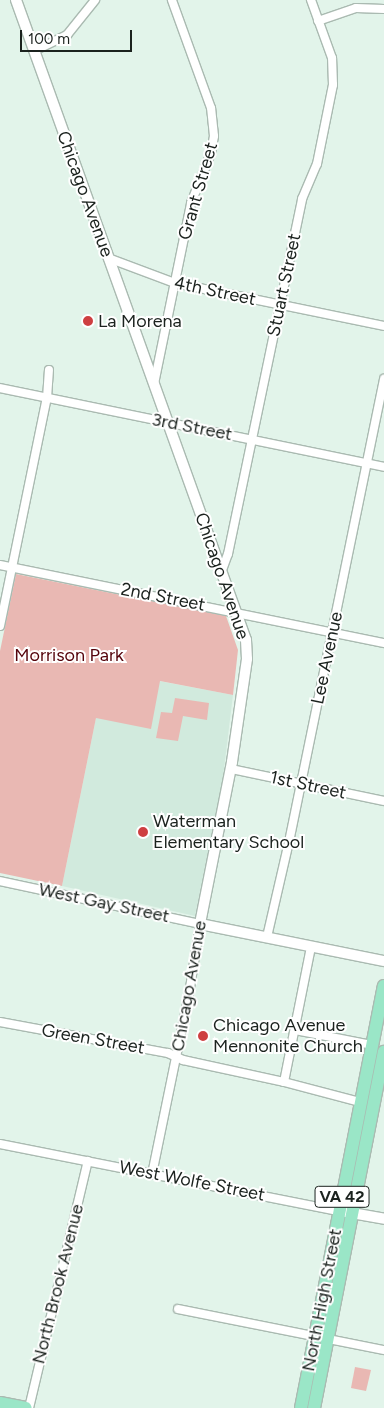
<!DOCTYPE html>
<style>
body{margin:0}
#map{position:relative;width:384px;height:1408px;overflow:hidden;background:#e2f4ea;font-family:Figtree,sans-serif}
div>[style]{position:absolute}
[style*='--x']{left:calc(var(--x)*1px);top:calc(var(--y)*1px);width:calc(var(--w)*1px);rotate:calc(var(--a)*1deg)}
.built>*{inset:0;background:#d1eadd}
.green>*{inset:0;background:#e9b8b3}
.roads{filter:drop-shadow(1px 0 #aabab1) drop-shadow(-1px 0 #aabab1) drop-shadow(0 1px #aabab1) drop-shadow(0 -1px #aabab1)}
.minor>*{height:8px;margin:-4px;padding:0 4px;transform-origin:4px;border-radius:4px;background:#fff}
.tertiary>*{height:10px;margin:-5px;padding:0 5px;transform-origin:5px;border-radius:5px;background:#fff}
.primary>*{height:12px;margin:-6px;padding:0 6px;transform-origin:6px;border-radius:6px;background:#9ae6c7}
.dots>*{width:14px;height:14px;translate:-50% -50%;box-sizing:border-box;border:2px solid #fff;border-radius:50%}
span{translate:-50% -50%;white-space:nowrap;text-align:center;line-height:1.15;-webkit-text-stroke:4px #fff;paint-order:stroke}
.shield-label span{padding:1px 4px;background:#fff;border:1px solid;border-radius:4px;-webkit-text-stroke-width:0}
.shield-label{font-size:16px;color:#1b221e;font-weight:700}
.street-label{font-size:18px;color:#1b221e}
.poi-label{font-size:18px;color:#1b221e}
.left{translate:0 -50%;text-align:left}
.park-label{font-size:18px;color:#54030b}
.scale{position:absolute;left:20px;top:30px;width:112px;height:22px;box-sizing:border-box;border:2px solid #1b221e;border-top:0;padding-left:6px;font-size:15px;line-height:18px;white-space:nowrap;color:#1b221e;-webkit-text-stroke:4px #fff;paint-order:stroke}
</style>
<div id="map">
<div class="built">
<i style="clip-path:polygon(159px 681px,233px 695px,223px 777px,195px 916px,62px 886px,96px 718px)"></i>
</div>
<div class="green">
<i style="clip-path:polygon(16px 574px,226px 616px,238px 650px,233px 695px,160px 681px,151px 729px,96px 718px,62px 886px,0 873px,0 651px)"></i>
<i style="clip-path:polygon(175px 698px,209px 703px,207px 720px,183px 716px,178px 741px,156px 738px,161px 712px,172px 713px)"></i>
<i style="clip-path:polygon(355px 1367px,371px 1370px,366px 1391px,351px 1388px)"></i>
</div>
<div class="roads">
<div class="minor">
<i style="--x:318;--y:21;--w:40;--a:-18.9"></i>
<i style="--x:356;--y:8;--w:28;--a:2"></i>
<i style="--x:34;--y:51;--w:37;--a:-26"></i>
<i style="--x:67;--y:35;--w:45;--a:-51.3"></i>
<i style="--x:108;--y:258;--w:72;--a:20.5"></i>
<i style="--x:175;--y:283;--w:213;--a:11.6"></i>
<i style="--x:154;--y:384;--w:185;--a:-78.4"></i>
<i style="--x:191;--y:203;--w:54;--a:-68.2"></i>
<i style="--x:211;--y:153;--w:17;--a:-80"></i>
<i style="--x:214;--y:136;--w:28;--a:-96"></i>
<i style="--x:211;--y:108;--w:115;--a:-109.9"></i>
<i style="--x:0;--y:388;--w:392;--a:11.6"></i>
<i style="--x:0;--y:565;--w:392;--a:11.5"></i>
<i style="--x:221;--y:573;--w:20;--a:-70"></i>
<i style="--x:228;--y:554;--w:363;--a:-78.2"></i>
<i style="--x:302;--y:199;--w:38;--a:-67"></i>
<i style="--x:317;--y:164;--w:81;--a:-78.6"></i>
<i style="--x:333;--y:85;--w:27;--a:-92"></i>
<i style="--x:332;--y:58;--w:62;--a:-109.9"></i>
<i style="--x:0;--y:626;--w:233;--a:-78.4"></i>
<i style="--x:47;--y:398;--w:28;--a:-86"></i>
<i style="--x:231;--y:769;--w:156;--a:11.8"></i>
<i style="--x:0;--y:881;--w:205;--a:12.1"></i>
<i style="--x:200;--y:924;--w:71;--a:98.9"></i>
<i style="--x:189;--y:994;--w:184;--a:101.6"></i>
<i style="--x:267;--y:937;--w:98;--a:-77"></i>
<i style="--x:289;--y:842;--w:473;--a:-78.4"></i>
<i style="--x:0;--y:1022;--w:171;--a:10.5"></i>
<i style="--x:168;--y:1053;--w:17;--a:25"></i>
<i style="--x:183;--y:1060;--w:103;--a:12.3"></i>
<i style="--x:284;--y:1082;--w:79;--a:14.7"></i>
<i style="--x:295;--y:1030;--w:78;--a:11"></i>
<i style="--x:284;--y:1082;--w:138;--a:-78.7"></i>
<i style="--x:0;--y:1144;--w:346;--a:11.2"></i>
<i style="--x:178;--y:1309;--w:210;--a:11.3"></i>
<i style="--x:29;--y:1408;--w:254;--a:-76.6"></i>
</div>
<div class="tertiary">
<i style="--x:16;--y:0;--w:680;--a:70.23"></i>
<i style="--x:246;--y:640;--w:19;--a:87"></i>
<i style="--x:247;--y:659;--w:104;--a:98.3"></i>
<i style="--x:232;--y:762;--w:165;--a:101.2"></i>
<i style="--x:200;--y:924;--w:188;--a:11.4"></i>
<i style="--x:346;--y:1212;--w:39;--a:10"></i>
</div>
<div class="primary">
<i style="--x:0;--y:1403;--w:26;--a:11"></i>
<i style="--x:301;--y:1408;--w:430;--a:-78.9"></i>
<i style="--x:314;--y:1408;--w:363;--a:-78.9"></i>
</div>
</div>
<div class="dots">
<i style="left:88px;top:321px;background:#ce3f41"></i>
<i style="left:143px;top:832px;background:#ce3f41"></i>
<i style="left:203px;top:1036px;background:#ce3f41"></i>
</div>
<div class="shield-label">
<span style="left:342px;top:1197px">VA 42</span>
</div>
<div class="street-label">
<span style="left:198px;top:191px;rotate:-74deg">Grant Street</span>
<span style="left:85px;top:194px;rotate:70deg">Chicago Avenue</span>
<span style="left:284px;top:285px;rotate:-78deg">Stuart Street</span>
<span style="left:215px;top:291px;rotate:12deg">4th Street</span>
<span style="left:192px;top:427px;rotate:11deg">3rd Street</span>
<span style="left:222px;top:576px;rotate:71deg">Chicago Avenue</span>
<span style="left:163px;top:597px;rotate:11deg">2nd Street</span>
<span style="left:327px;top:658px;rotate:-78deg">Lee Avenue</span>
<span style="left:308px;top:785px;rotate:12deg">1st Street</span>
<span style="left:104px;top:903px;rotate:12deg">West Gay Street</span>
<span style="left:189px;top:986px;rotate:-80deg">Chicago Avenue</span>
<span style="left:93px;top:1039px;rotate:10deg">Green Street</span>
<span style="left:192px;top:1181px;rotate:11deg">West Wolfe Street</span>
<span style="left:58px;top:1284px;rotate:-76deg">North Brook Avenue</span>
<span style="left:322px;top:1300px;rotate:-79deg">North High Street</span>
</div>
<div class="poi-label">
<span class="left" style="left:98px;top:321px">La Morena</span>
<span class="left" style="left:153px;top:832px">Waterman<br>Elementary School</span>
<span class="left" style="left:213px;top:1036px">Chicago Avenue<br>Mennonite Church</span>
</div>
<div class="park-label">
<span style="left:69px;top:655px">Morrison Park</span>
</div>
<div class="scale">100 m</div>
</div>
